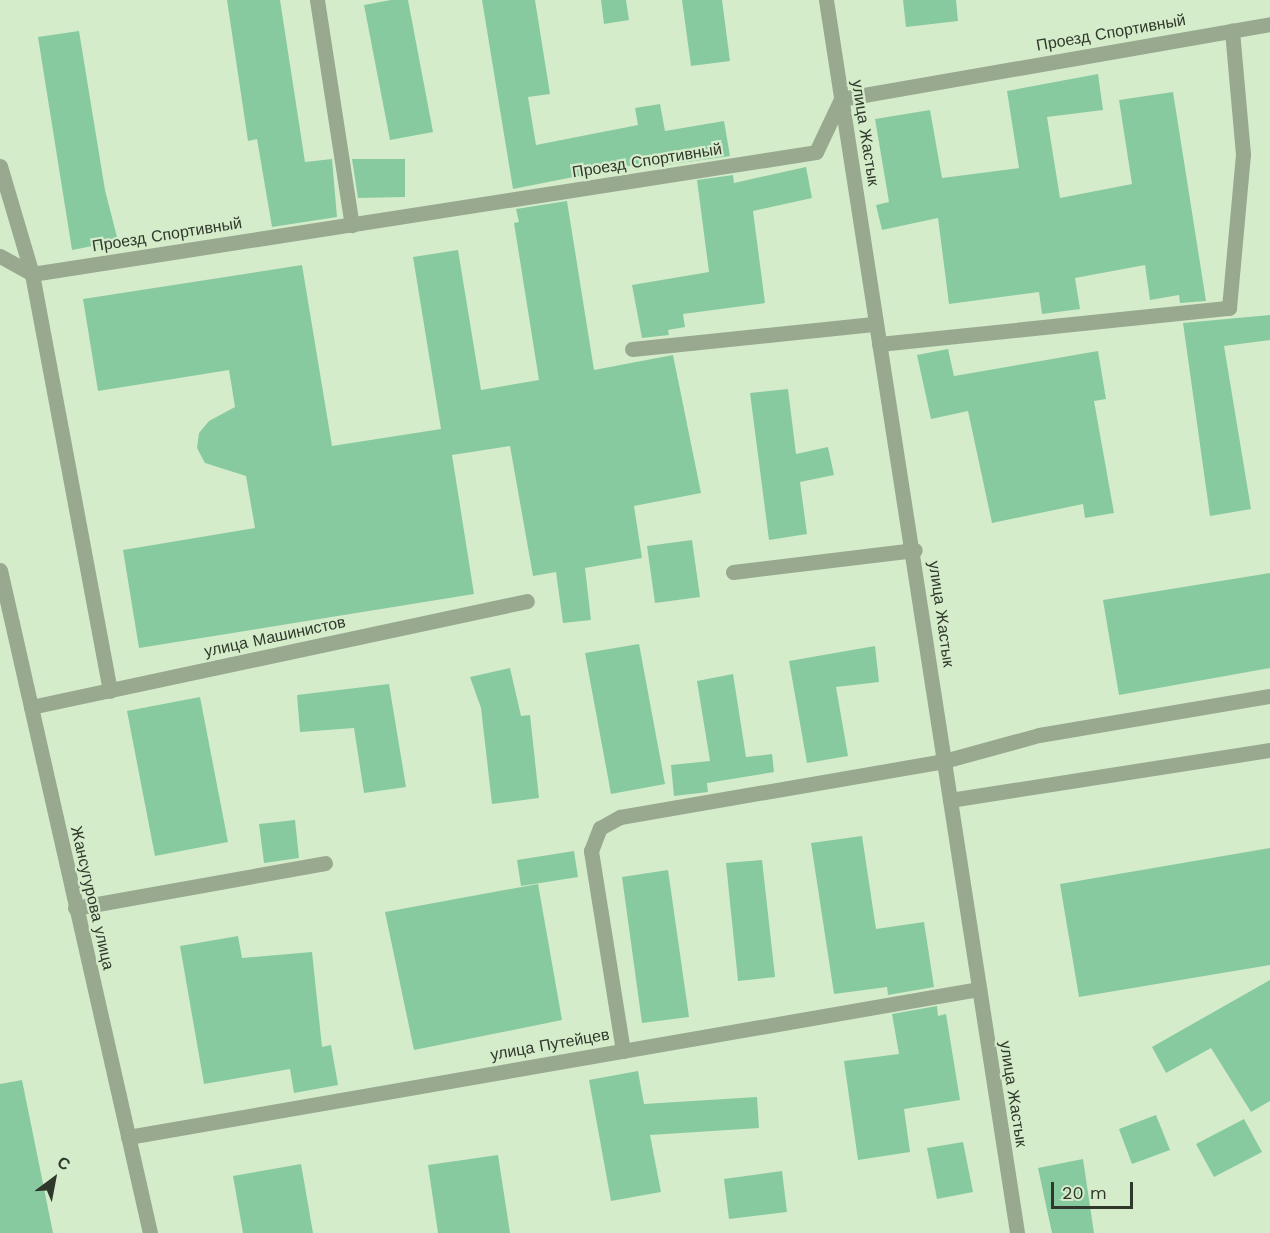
<!DOCTYPE html>
<meta charset="utf-8">
<style>
body{margin:0}
#map{position:relative;width:1270px;height:1233px;overflow:hidden;background:#d5ecca;font-family:"Work Sans",sans-serif}
div>[style]{position:absolute}
[style*='--x']{left:calc(var(--x)*1px);top:calc(var(--y)*1px);width:calc(var(--w)*1px);rotate:calc(var(--a)*1deg)}
.building>*{inset:0;background:#88caa0}
.minor>*{height:15px;margin:-7.5px;padding:0 7.5px;transform-origin:7.5px;border-radius:7.5px;background:#98a990}
span{translate:-50% -50%;white-space:nowrap;text-align:center;line-height:1.15;-webkit-text-stroke:4.5px #d5ecca;paint-order:stroke}
.street-label{font-size:16px;color:#2f382b}
.north{position:absolute;left:24px;top:1149px;width:60px;height:60px;-webkit-text-stroke:4px #d5ecca;paint-order:stroke;rotate:32deg;font-size:16px;font-weight:700;line-height:24px;text-align:center;color:#2f382b}
.north::after{content:'';display:block;margin:auto;width:21px;height:27px;background:#2f382b;clip-path:polygon(50% 0,100% 100%,50% 72%,0 100%)}
.scale{position:absolute;left:1051px;top:1182px;width:82px;height:27px;box-sizing:border-box;border:3px solid #2f382b;border-top:0;padding-left:8px;font-size:18px;line-height:21px;white-space:nowrap;color:#2f382b;-webkit-text-stroke:4px #d5ecca;paint-order:stroke}
</style>
<div id="map">
<div class="building">
<i style="clip-path:polygon(227px 0,280px 0,305px 162px,332px 159px,337px 217px,272px 227px,257px 139px,248px 141px)"></i>
<i style="clip-path:polygon(391px 0,408px 0,433px 132px,390px 140px,364px 5px)"></i>
<i style="clip-path:polygon(482px 0,535px 0,550px 94px,528px 97px,536px 145px,638px 125px,635px 108px,660px 104px,665px 131px,724px 121px,730px 156px,645px 168px,644px 163px,513px 189px)"></i>
<i style="clip-path:polygon(601px 0,626px 0,629px 20px,604px 24px)"></i>
<i style="clip-path:polygon(682px 0,722px 0,730px 61px,691px 66px)"></i>
<i style="clip-path:polygon(903px 0,956px 0,958px 21px,906px 27px)"></i>
<i style="clip-path:polygon(79px 31px,105px 190px,118px 241px,72px 250px,38px 37px)"></i>
<i style="clip-path:polygon(1098px 74px,1103px 110px,1047px 117px,1060px 198px,1132px 184px,1119px 100px,1173px 92px,1206px 301px,1180px 303px,1179px 295px,1150px 300px,1145px 265px,1075px 278px,1080px 309px,1042px 314px,1039px 292px,949px 304px,938px 218px,882px 230px,876px 205px,889px 202px,875px 119px,930px 110px,942px 178px,1019px 168px,1007px 91px)"></i>
<i style="clip-path:polygon(352px 159px,405px 159px,405px 197px,358px 198px)"></i>
<i style="clip-path:polygon(806px 167px,812px 198px,753px 211px,765px 303px,683px 314px,685px 327px,668px 330px,669px 335px,642px 338px,632px 285px,709px 272px,697px 180px,733px 175px,734px 183px)"></i>
<i style="clip-path:polygon(567px 201px,594px 370px,673px 355px,701px 493px,634px 506px,642px 558px,585px 568px,591px 620px,563px 623px,556px 572px,533px 576px,510px 446px,452px 455px,474px 594px,139px 648px,123px 550px,255px 528px,246px 476px,205px 463px,197px 448px,199px 433px,209px 421px,235px 407px,229px 370px,98px 391px,83px 299px,302px 265px,332px 446px,441px 429px,413px 257px,458px 250px,481px 390px,539px 380px,514px 223px,519px 222px,516px 209px)"></i>
<i style="clip-path:polygon(1270px 315px,1270px 340px,1224px 346px,1251px 509px,1210px 516px,1183px 323px)"></i>
<i style="clip-path:polygon(948px 349px,954px 376px,1098px 351px,1106px 399px,1094px 401px,1114px 513px,1085px 518px,1083px 504px,992px 523px,968px 411px,931px 419px,917px 355px)"></i>
<i style="clip-path:polygon(788px 389px,796px 454px,828px 447px,834px 475px,800px 482px,807px 534px,769px 540px,750px 393px)"></i>
<i style="clip-path:polygon(692px 540px,700px 597px,655px 603px,647px 546px)"></i>
<i style="clip-path:polygon(1270px 573px,1270px 668px,1119px 695px,1103px 600px)"></i>
<i style="clip-path:polygon(639px 644px,665px 784px,611px 794px,585px 653px)"></i>
<i style="clip-path:polygon(875px 646px,879px 682px,836px 687px,848px 756px,807px 763px,789px 661px)"></i>
<i style="clip-path:polygon(510px 668px,521px 716px,530px 715px,539px 798px,492px 804px,481px 708px,470px 677px)"></i>
<i style="clip-path:polygon(733px 674px,746px 757px,772px 754px,774px 772px,707px 783px,708px 792px,674px 796px,671px 765px,710px 761px,697px 681px)"></i>
<i style="clip-path:polygon(389px 684px,406px 787px,364px 793px,354px 728px,300px 732px,297px 695px)"></i>
<i style="clip-path:polygon(200px 697px,228px 842px,155px 856px,127px 711px)"></i>
<i style="clip-path:polygon(295px 820px,299px 858px,264px 863px,259px 824px)"></i>
<i style="clip-path:polygon(862px 836px,876px 929px,924px 922px,934px 987px,888px 995px,887px 987px,834px 994px,811px 843px)"></i>
<i style="clip-path:polygon(1270px 848px,1270px 965px,1079px 997px,1060px 884px)"></i>
<i style="clip-path:polygon(574px 851px,578px 877px,521px 886px,517px 860px)"></i>
<i style="clip-path:polygon(762px 860px,775px 977px,738px 981px,726px 863px)"></i>
<i style="clip-path:polygon(668px 870px,689px 1017px,642px 1023px,622px 877px)"></i>
<i style="clip-path:polygon(538px 884px,562px 1020px,414px 1050px,385px 912px)"></i>
<i style="clip-path:polygon(238px 936px,242px 958px,312px 952px,322px 1047px,331px 1045px,338px 1085px,294px 1093px,290px 1069px,204px 1084px,180px 946px)"></i>
<i style="clip-path:polygon(1270px 980px,1270px 1101px,1251px 1112px,1211px 1048px,1166px 1073px,1152px 1047px)"></i>
<i style="clip-path:polygon(937px 1006px,938px 1016px,946px 1014px,960px 1100px,904px 1109px,910px 1152px,858px 1160px,844px 1061px,899px 1054px,892px 1014px)"></i>
<i style="clip-path:polygon(638px 1071px,644px 1104px,757px 1097px,759px 1128px,650px 1135px,661px 1192px,611px 1201px,589px 1080px)"></i>
<i style="clip-path:polygon(22px 1080px,53px 1233px,0 1233px,0 1084px)"></i>
<i style="clip-path:polygon(1156px 1115px,1170px 1150px,1132px 1164px,1119px 1129px)"></i>
<i style="clip-path:polygon(1244px 1119px,1262px 1152px,1214px 1177px,1196px 1144px)"></i>
<i style="clip-path:polygon(963px 1142px,973px 1192px,937px 1199px,927px 1148px)"></i>
<i style="clip-path:polygon(498px 1155px,510px 1233px,438px 1233px,428px 1165px)"></i>
<i style="clip-path:polygon(1083px 1159px,1094px 1233px,1052px 1233px,1038px 1168px)"></i>
<i style="clip-path:polygon(301px 1164px,313px 1233px,243px 1233px,233px 1176px)"></i>
<i style="clip-path:polygon(782px 1171px,787px 1212px,729px 1219px,724px 1179px)"></i>
</div>
<div class="minor">
<i style="--x:317;--y:0;--w:228;--a:81.2"></i>
<i style="--x:826;--y:0;--w:1248;--a:81.19"></i>
<i style="--x:0;--y:166;--w:113;--a:73.5"></i>
<i style="--x:32;--y:274;--w:424;--a:79.4"></i>
<i style="--x:0;--y:256;--w:37;--a:29"></i>
<i style="--x:32;--y:274;--w:793;--a:-8.84"></i>
<i style="--x:816;--y:152;--w:59;--a:-64.7"></i>
<i style="--x:841;--y:99;--w:436;--a:-9.9"></i>
<i style="--x:879;--y:344;--w:352;--a:-5.9"></i>
<i style="--x:1229;--y:308;--w:155;--a:-84.8"></i>
<i style="--x:1243;--y:154;--w:124;--a:-95.1"></i>
<i style="--x:632;--y:349;--w:245;--a:-5.9"></i>
<i style="--x:0;--y:570;--w:680;--a:77.25"></i>
<i style="--x:733;--y:572;--w:183;--a:-6.9"></i>
<i style="--x:31;--y:707;--w:507;--a:-12.06"></i>
<i style="--x:950;--y:800;--w:324;--a:-8.9"></i>
<i style="--x:75;--y:908;--w:254;--a:-10.2"></i>
<i style="--x:623;--y:1051;--w:203;--a:-99.1"></i>
<i style="--x:591;--y:851;--w:25;--a:-69"></i>
<i style="--x:600;--y:828;--w:23;--a:-29"></i>
<i style="--x:620;--y:817;--w:329;--a:-9.8"></i>
<i style="--x:944;--y:761;--w:98;--a:-15.3"></i>
<i style="--x:1039;--y:735;--w:234;--a:-9.6"></i>
<i style="--x:128;--y:1137;--w:864;--a:-9.87"></i>
</div>
<div class="street-label">
<span style="left:1111px;top:33px;rotate:-10deg">Проезд Спортивный</span>
<span style="left:865px;top:133px;rotate:81deg">улица Жастык</span>
<span style="left:647px;top:161px;rotate:-9deg">Проезд Спортивный</span>
<span style="left:167px;top:235px;rotate:-9deg">Проезд Спортивный</span>
<span style="left:941px;top:614px;rotate:82deg">улица Жастык</span>
<span style="left:275px;top:637px;rotate:-12deg">улица Машинистов</span>
<span style="left:92px;top:898px;rotate:77deg">Жансугурова улица</span>
<span style="left:550px;top:1045px;rotate:-10deg">улица Путейцев</span>
<span style="left:1013px;top:1094px;rotate:81deg">улица Жастык</span>
</div>
<div class="north">С</div>
<div class="scale">20 m</div>
</div>
